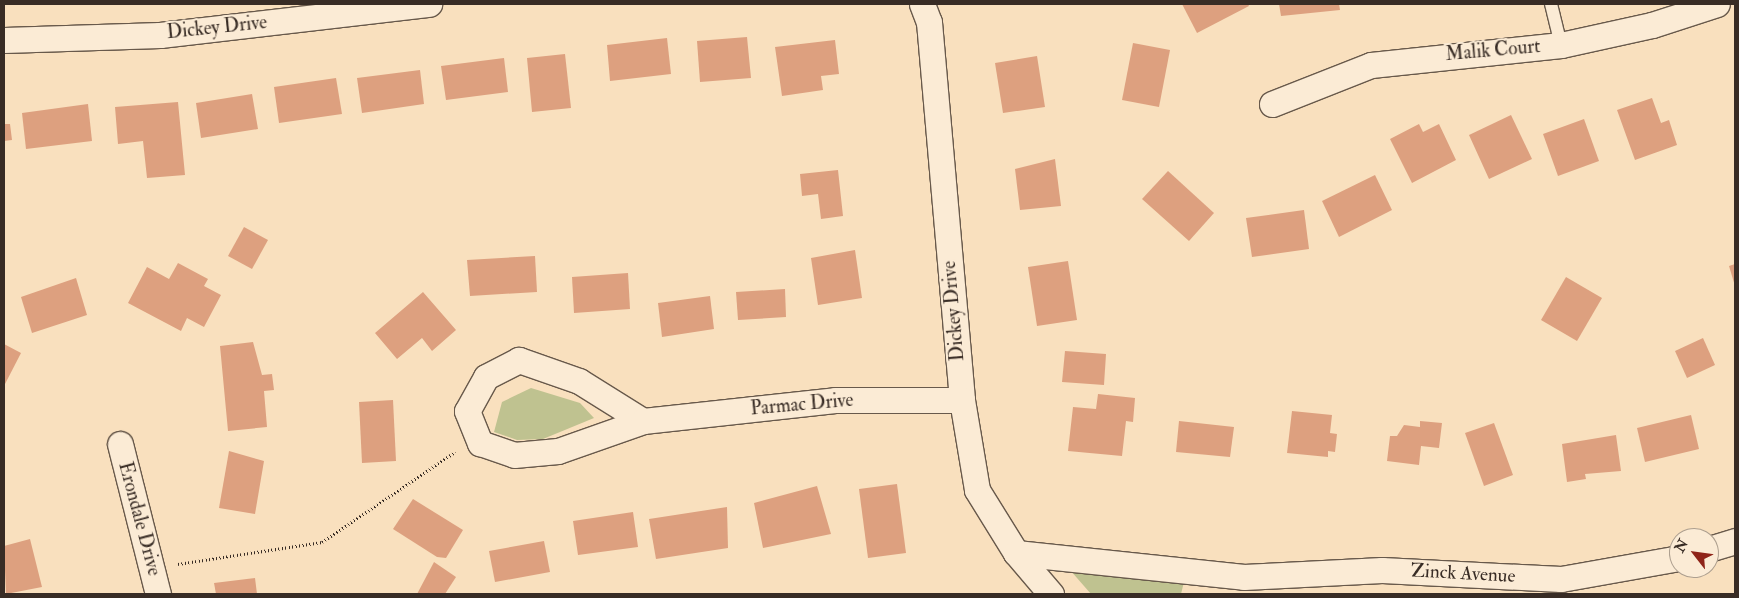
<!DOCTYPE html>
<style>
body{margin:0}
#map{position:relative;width:1739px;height:598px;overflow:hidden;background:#f9e0be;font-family:"IM FELL Double Pica",serif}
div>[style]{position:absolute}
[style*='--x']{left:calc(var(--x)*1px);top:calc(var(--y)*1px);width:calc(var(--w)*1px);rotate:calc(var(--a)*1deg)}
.green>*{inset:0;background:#bfc290}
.building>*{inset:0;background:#dda07f}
.path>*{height:3px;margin-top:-1.5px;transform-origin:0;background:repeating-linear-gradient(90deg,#382c25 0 1px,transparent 0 3.5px)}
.roads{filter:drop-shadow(1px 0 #68594b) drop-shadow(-1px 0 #68594b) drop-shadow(0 1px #68594b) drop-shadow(0 -1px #68594b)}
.service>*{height:12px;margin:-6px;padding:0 6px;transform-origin:6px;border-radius:6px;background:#fbebd5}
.minor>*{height:25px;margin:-12.5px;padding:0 12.5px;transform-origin:12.5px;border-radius:12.5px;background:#fbebd5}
span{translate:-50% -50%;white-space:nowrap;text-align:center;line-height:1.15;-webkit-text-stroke:4px #fbebd5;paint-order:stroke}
.street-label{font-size:19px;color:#382c25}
.frame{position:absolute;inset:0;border:5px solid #382c25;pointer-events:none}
.north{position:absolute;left:1669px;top:528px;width:50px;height:50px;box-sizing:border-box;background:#fbebd5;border:1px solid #ad9f8f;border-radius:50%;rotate:300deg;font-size:14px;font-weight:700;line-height:20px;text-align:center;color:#382c25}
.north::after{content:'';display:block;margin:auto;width:18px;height:22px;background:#8f2418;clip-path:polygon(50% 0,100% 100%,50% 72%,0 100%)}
</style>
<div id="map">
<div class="green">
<i style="clip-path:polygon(531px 388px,580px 403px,594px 418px,543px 439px,517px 440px,494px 432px,502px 402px)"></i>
<i style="clip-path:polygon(1070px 570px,1186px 574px,1181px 594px,1091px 594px)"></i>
</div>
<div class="building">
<i style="clip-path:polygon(1182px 4px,1248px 4px,1249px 6px,1197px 33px)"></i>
<i style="clip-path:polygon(1279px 4px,1339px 4px,1340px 10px,1281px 16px)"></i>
<i style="clip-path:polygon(747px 37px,751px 78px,700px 82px,697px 41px)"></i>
<i style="clip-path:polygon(667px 38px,671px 74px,610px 81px,607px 45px)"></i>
<i style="clip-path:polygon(835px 40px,839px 74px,821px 76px,823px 90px,782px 96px,775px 47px)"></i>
<i style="clip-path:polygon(1133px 43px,1170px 50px,1159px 107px,1122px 100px)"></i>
<i style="clip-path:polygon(565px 54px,571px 108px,532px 112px,527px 58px)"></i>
<i style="clip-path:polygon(1037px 56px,1045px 107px,1003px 113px,995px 63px)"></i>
<i style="clip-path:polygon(504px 58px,508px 92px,446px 100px,441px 66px)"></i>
<i style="clip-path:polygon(420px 70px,424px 104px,362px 113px,357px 78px)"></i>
<i style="clip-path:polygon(336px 78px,342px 114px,279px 123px,274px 87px)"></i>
<i style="clip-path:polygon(252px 94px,258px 129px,201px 138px,196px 103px)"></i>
<i style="clip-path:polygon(1652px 98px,1661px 123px,1669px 120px,1677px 145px,1635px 160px,1617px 110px)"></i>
<i style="clip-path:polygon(178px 102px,185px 175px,147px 178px,143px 141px,118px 144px,115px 107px)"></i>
<i style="clip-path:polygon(88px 104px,92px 141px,26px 149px,22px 113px)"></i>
<i style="clip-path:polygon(1511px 115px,1532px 159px,1489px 179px,1469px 135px)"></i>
<i style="clip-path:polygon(1584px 119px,1599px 161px,1558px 176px,1543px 134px)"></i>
<i style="clip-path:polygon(4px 124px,10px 124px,12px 140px,4px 141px)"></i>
<i style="clip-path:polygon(1419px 124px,1423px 132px,1439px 124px,1456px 160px,1412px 183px,1390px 139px)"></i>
<i style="clip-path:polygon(1055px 159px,1061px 206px,1020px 210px,1015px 169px)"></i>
<i style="clip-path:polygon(838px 170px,843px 216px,821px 219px,818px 194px,802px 196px,800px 174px)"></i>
<i style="clip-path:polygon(1168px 171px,1214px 213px,1189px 241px,1142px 199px)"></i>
<i style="clip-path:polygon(1375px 175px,1392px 210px,1339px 237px,1322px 201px)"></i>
<i style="clip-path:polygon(1304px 210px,1309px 249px,1252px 257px,1246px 218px)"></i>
<i style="clip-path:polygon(244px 227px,268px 240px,252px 269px,228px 256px)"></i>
<i style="clip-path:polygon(855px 250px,862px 298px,818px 305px,811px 258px)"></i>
<i style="clip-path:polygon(535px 256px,537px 292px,470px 296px,467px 260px)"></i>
<i style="clip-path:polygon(1068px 261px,1077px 320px,1037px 326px,1028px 267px)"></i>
<i style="clip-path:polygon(178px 263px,208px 279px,204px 286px,221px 295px,204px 327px,187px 318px,181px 331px,128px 303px,147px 267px,169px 279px)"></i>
<i style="clip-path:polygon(1735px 264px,1735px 286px,1729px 266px)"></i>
<i style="clip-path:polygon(628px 273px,630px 309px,574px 313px,572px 277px)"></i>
<i style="clip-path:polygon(1566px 277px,1602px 298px,1577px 341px,1541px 320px)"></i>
<i style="clip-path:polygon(76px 278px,87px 315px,32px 333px,21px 297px)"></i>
<i style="clip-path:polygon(785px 289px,786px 317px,738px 320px,736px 292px)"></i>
<i style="clip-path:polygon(423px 292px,456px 330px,432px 351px,422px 338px,397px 359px,375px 333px)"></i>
<i style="clip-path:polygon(710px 296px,714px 329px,662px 337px,658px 303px)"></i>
<i style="clip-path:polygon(1703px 338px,1715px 365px,1687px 378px,1675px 351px)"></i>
<i style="clip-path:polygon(253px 342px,262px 375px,272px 374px,274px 390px,264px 391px,267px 427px,228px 431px,220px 346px)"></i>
<i style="clip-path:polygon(4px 344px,21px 353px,4px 386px)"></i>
<i style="clip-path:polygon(1065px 351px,1106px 354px,1104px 385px,1062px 382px)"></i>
<i style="clip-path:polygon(1098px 394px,1135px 398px,1133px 422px,1126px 421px,1122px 456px,1068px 451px,1073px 407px,1096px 409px)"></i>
<i style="clip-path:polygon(393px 400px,396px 461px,362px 463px,359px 402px)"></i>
<i style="clip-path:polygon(1292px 411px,1332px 415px,1330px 433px,1337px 434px,1335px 452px,1328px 451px,1328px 457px,1287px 453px)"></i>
<i style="clip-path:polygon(1691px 415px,1699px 449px,1645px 462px,1637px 428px)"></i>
<i style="clip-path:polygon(1179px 421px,1234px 427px,1230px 457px,1176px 452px)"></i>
<i style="clip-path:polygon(1420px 421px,1442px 423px,1439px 448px,1421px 446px,1419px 465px,1387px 461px,1390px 436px,1397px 436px,1404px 425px,1420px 427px)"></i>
<i style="clip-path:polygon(1494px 423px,1513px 475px,1484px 486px,1465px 433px)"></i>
<i style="clip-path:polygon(1616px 435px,1621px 471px,1585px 474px,1586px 479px,1567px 482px,1562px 444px)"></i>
<i style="clip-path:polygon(229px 451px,264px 461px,255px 514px,219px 508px)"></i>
<i style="clip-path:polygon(897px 484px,906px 553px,868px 558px,859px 489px)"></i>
<i style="clip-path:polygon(817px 486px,831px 534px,763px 548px,754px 503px)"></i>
<i style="clip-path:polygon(413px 499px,463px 530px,446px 558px,437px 557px,393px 529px)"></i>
<i style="clip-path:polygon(727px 507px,728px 548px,656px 559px,649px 519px)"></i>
<i style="clip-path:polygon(633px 512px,638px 547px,578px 555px,573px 521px)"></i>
<i style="clip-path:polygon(30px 539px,42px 587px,6px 594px,4px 546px)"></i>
<i style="clip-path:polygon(544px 541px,550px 572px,495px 582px,489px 551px)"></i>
<i style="clip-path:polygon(434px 562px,456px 577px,445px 594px,417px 594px)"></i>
<i style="clip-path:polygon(255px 578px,257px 594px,216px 594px,214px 583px)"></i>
</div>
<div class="path">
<i style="--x:178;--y:564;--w:146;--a:-8.7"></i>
<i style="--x:322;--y:542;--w:161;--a:-34.1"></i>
</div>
<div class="roads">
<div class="service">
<i style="--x:1551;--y:4;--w:42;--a:76.3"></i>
</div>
<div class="minor">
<i style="--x:922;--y:4;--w:19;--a:69"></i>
<i style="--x:929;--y:22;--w:379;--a:85"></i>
<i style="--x:962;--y:400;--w:91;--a:80.5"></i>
<i style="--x:977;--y:490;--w:74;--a:58.2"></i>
<i style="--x:1016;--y:553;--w:54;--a:49.5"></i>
<i style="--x:4;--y:40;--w:156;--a:-1.8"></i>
<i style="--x:160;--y:35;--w:271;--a:-6.6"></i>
<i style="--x:1272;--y:104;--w:106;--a:-21.5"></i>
<i style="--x:1371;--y:65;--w:191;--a:-6"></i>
<i style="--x:1561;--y:45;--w:93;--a:-12.4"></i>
<i style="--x:1652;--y:25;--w:68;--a:-17.9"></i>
<i style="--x:643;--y:421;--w:75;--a:-148"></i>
<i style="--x:579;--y:381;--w:64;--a:-160.7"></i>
<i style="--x:519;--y:360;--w:37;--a:153"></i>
<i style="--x:486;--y:377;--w:39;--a:119"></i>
<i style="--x:467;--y:411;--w:35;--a:68"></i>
<i style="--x:480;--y:443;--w:36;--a:19"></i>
<i style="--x:514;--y:455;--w:44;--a:-5.2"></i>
<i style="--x:558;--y:451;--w:90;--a:-19.4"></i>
<i style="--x:643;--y:421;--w:193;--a:-6.2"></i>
<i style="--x:835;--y:400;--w:127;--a:0"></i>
<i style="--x:120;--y:444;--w:155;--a:75.8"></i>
<i style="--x:1709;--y:549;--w:27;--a:-17"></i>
<i style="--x:1016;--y:553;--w:229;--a:6"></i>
<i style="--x:1244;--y:577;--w:138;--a:-2.9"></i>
<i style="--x:1382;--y:570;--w:179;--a:2.9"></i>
<i style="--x:1561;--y:579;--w:120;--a:-10.1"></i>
</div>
</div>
<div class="street-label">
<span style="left:217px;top:28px;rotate:-6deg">Dickey Drive</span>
<span style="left:1493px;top:51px;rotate:-5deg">Malik Court</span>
<span style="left:954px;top:311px;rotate:-95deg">Dickey Drive</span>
<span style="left:802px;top:405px;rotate:-5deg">Parmac Drive</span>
<span style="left:139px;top:519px;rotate:75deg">Erondale Drive</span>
<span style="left:1463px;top:574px;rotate:3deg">Zinck Avenue</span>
</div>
<div class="frame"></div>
<div class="north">N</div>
</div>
